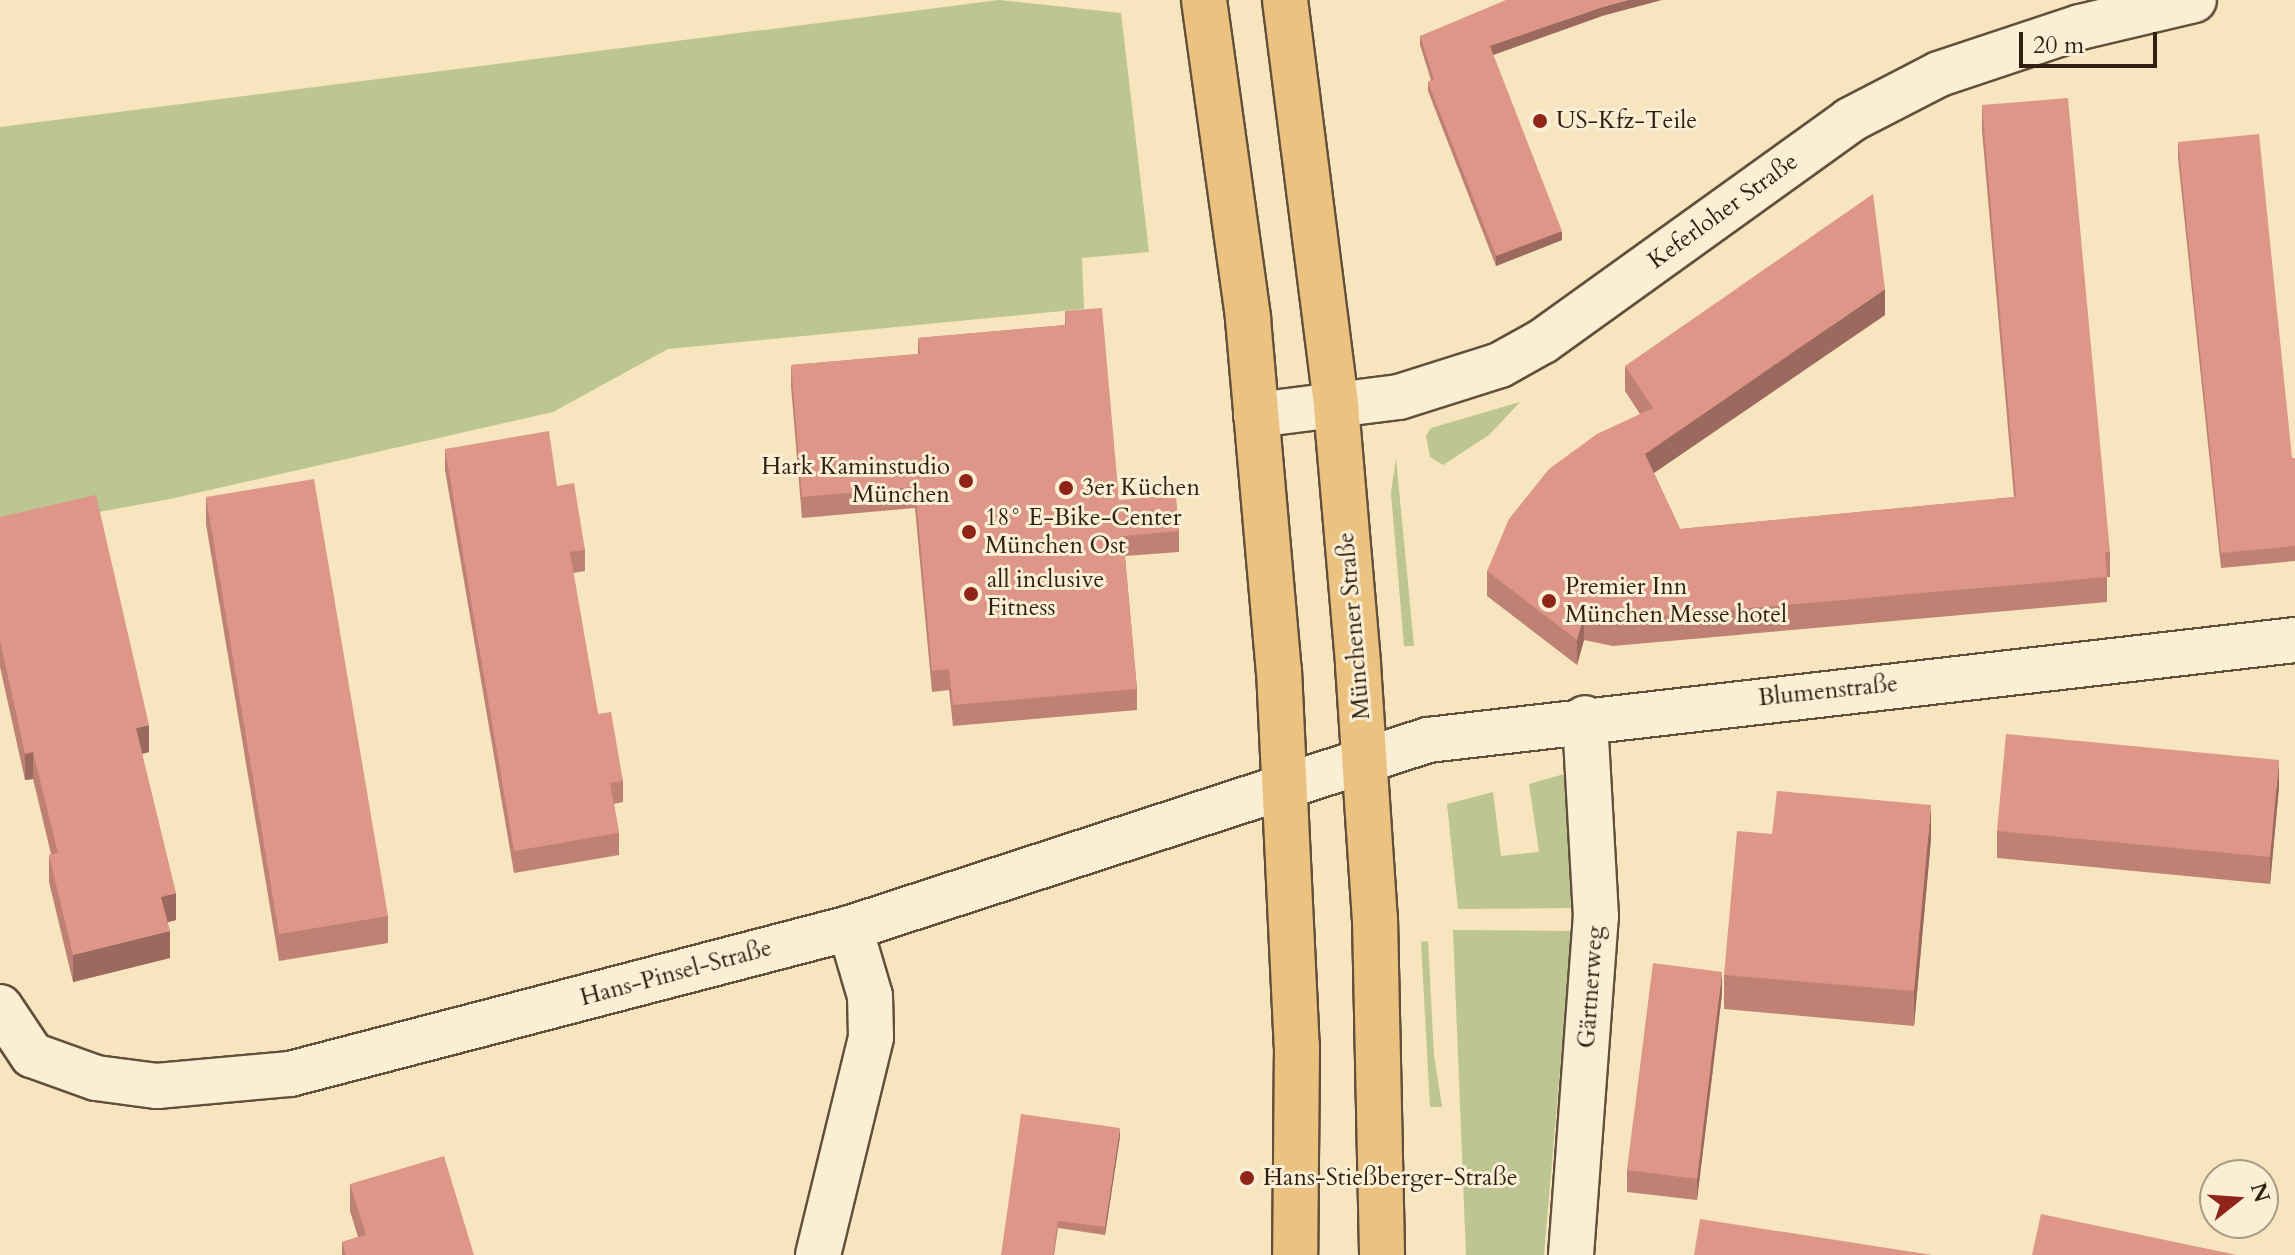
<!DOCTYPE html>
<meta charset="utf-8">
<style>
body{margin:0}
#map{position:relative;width:2295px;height:1255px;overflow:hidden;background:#f7e5bf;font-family:Cardo,serif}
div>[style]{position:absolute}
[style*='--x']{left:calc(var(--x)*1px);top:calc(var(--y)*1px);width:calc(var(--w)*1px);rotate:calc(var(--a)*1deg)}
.green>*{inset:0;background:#bdc592}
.roads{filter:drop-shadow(2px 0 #62503c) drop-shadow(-2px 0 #62503c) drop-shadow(0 2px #62503c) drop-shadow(0 -2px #62503c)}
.minor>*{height:44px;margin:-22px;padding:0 22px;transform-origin:22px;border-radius:22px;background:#faeed5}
.major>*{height:44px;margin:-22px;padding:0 22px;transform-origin:22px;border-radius:22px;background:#ecc280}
.wall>*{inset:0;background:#be8174}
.shaded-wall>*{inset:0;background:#9b695e}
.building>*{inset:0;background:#dd9687}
.dots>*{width:22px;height:22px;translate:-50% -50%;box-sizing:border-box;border:4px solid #faeed5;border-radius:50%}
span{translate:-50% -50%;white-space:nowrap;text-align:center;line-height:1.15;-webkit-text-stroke:6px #faeed5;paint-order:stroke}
.poi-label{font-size:24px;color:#311f10}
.left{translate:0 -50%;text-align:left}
.right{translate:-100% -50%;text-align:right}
.street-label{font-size:24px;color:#311f10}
.north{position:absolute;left:2199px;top:1159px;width:80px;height:80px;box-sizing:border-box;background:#faeed5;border:2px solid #aa9b86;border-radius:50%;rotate:73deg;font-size:22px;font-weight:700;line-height:32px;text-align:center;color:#311f10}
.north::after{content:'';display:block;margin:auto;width:28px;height:36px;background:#8f2418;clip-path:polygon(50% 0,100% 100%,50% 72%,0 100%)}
.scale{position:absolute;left:2019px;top:32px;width:138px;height:36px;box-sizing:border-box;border:4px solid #311f10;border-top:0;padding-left:10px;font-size:24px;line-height:28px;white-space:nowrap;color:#311f10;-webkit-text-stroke:6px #faeed5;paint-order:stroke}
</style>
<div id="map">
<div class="green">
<i style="clip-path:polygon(999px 0,1121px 13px,1149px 252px,1082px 258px,1084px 309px,668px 349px,553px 412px,170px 499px,0 530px,0 127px)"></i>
<i style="clip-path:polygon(1520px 402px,1489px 435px,1443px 465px,1430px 457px,1426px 436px,1431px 428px)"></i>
<i style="clip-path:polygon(1396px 458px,1414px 646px,1404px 646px,1391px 493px)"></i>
<i style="clip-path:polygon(1564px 774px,1572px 908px,1458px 909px,1447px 804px,1493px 792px,1501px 856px,1539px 852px,1529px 784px)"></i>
<i style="clip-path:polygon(1453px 930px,1572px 931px,1544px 1255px,1466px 1255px)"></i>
<i style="clip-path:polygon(1428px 941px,1434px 1055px,1442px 1107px,1430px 1107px,1421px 942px)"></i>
</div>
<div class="roads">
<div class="minor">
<i style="--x:1256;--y:415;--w:144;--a:-7.2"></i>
<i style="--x:1399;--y:397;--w:106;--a:-17.6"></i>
<i style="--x:1500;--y:365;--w:49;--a:-29.2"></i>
<i style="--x:1543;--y:341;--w:378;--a:-35.7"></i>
<i style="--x:1850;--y:120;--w:100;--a:-27.3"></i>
<i style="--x:1939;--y:74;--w:149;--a:-18.4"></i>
<i style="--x:2080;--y:27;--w:117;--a:-13.3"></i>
<i style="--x:0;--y:1007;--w:58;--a:56.3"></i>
<i style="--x:32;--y:1055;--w:68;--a:19.8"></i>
<i style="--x:96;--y:1078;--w:62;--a:7.5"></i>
<i style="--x:157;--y:1086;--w:134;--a:-5.2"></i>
<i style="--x:290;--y:1074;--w:579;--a:-14.61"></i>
<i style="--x:850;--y:928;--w:608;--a:-18.02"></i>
<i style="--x:1428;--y:740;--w:873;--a:-6.58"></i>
<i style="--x:818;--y:1255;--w:224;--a:-76.3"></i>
<i style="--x:871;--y:1037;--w:41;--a:-91.4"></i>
<i style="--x:870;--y:996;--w:71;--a:-106.4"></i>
<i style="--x:1571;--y:1255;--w:339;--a:-85.8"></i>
<i style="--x:1596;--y:917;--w:199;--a:-93.2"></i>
</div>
<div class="major">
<i style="--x:1204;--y:0;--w:322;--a:82.1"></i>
<i style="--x:1248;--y:319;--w:352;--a:85"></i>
<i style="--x:1279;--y:670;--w:376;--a:87.3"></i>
<i style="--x:1297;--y:1046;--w:209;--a:90.5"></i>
<i style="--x:1285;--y:0;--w:409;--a:82.8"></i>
<i style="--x:1336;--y:406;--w:260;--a:85.1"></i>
<i style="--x:1358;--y:665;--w:254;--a:86.2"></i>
<i style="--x:1375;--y:918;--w:337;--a:88.8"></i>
</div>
</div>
<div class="wall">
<i style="clip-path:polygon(1602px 16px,1493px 55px,1562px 240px,1496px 266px,1428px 91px,1428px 82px,1431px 80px,1420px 45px,1420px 36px)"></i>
<i style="clip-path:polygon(1982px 105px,2110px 552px,2110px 577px,2107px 577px,2107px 602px,1613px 646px,1584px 640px,1577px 665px,1487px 596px,1487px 571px,1640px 414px,1625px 391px,1625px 366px,1885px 315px,1654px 473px,1680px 529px,2014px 497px,1982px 131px)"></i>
<i style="clip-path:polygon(2178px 142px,2292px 458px,2295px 458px,2295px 561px,2221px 568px,2178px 158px)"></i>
<i style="clip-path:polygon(1065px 311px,1119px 500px,1179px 531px,1179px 552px,1125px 556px,1137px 689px,1137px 710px,953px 726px,949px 690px,932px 692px,915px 508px,802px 518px,791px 386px,791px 365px,918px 354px,918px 338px,1065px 325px)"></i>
<i style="clip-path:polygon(445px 449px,557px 486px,585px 550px,585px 571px,573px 573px,598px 714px,623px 781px,623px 802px,614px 804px,619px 833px,619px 855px,514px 873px,445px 470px)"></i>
<i style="clip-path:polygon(206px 497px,388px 916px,388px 943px,279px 961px,206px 524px)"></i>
<i style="clip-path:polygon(0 517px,149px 752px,142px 754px,176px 920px,167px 922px,170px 958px,73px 982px,49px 882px,49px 855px,51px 854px,33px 779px,25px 780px,0 667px)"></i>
<i style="clip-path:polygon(2279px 787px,2270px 884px,1997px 858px,1997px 831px)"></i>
<i style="clip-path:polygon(1931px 839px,1914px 1026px,1724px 1009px,1724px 975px)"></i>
<i style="clip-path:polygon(1722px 994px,1697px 1200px,1627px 1192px,1627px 1170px)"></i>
<i style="clip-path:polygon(1120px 1136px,1105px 1235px,1058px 1228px,1054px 1255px,1001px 1255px)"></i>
<i style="clip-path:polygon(350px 1184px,474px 1255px,342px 1255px,342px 1242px,358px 1237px,350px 1211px)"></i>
</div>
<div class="shaded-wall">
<i style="clip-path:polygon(1628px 0,1662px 0,1602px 16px,1490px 56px,1490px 46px,1602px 7px)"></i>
<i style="clip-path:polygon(1562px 231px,1562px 240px,1496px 266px,1496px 256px)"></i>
<i style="clip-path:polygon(1885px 289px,1885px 315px,1645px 479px,1645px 454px)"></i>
<i style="clip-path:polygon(1584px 615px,1584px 640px,1577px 665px,1577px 640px)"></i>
<i style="clip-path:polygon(149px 725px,149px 752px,136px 755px,136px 728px)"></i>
<i style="clip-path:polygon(33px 752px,33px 779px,25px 780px,25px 754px)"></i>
<i style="clip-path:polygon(2279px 760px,2279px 787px,2270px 884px,2270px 857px)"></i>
<i style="clip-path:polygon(1931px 805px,1931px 839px,1914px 1026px,1914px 991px)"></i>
<i style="clip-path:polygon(176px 893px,176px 920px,161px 924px,161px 897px)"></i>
<i style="clip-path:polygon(170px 931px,170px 958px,73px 982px,73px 955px)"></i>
<i style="clip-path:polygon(1722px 972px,1722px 994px,1697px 1200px,1697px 1179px)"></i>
<i style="clip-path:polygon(1120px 1128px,1120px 1136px,1105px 1235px,1105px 1227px)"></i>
</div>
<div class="building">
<i style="clip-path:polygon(1506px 0,1628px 0,1602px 7px,1490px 46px,1562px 231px,1496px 256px,1428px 82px,1434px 79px,1420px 36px)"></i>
<i style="clip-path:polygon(2068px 98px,2110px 552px,2105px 552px,2107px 577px,1613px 620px,1584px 615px,1577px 640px,1487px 571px,1509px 519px,1549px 469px,1597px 434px,1653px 408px,1625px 366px,1873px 194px,1885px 289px,1645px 454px,1680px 529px,2016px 497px,1982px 105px)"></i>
<i style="clip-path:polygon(2259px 134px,2292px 458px,2295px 458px,2295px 546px,2221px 553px,2178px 142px)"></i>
<i style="clip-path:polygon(1102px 308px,1119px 500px,1176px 495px,1179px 531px,1123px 536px,1137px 689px,953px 705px,949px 669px,932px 671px,915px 487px,802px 497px,791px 365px,920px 354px,918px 338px,1066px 325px,1065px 311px)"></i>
<i style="clip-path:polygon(549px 431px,557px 486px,574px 483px,585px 550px,570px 552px,598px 714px,611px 712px,623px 781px,610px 783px,619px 833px,514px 851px,445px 449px)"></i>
<i style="clip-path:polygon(314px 479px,388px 916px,279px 934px,206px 497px)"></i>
<i style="clip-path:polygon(96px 495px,149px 725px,136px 728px,176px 893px,161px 897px,170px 931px,73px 955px,49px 855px,58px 853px,33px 752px,25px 754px,0 640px,0 517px)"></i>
<i style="clip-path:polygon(2006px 734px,2279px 760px,2270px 857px,1997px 831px)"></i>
<i style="clip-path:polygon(1777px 791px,1931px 805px,1914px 991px,1724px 975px,1737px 831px,1772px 834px)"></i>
<i style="clip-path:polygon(1653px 963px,1722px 972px,1697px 1179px,1627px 1170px)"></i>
<i style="clip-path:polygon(1021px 1114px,1120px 1128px,1105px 1227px,1058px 1221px,1053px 1255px,1001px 1255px)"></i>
<i style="clip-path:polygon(444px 1156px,474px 1255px,346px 1255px,342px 1242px,366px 1235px,350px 1184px)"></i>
<i style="clip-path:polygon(2041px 1214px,2237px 1255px,2032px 1255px)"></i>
<i style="clip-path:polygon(1700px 1219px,1932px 1255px,1694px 1255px)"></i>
</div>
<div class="dots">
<i style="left:1540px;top:121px;background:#8f2418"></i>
<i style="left:966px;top:481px;background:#8f2418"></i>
<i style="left:1066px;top:488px;background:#8f2418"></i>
<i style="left:969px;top:532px;background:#8f2418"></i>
<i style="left:971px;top:594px;background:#8f2418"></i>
<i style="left:1549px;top:601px;background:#8f2418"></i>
<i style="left:1247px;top:1178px;background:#8f2418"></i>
</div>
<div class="poi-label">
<span class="left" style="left:1556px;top:121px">US-Kfz-Teile</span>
<span class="right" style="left:950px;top:481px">Hark Kaminstudio<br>München</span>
<span class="left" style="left:1082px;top:488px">3er Küchen</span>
<span class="left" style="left:985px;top:532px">18° E-Bike-Center<br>München Ost</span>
<span class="left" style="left:987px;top:594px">all inclusive<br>Fitness</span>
<span class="left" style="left:1565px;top:601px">Premier Inn<br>München Messe hotel</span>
<span class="left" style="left:1263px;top:1178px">Hans-Stießberger-Straße</span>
</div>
<div class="street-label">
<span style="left:1723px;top:211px;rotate:-36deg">Keferloher Straße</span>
<span style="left:1354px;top:626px;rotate:-95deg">Münchener Straße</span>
<span style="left:1828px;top:691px;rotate:-6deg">Blumenstraße</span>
<span style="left:676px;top:973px;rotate:-15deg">Hans-Pinsel-Straße</span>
<span style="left:1591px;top:987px;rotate:-86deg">Gärtnerweg</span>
</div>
<div class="north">N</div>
<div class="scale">20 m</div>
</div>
